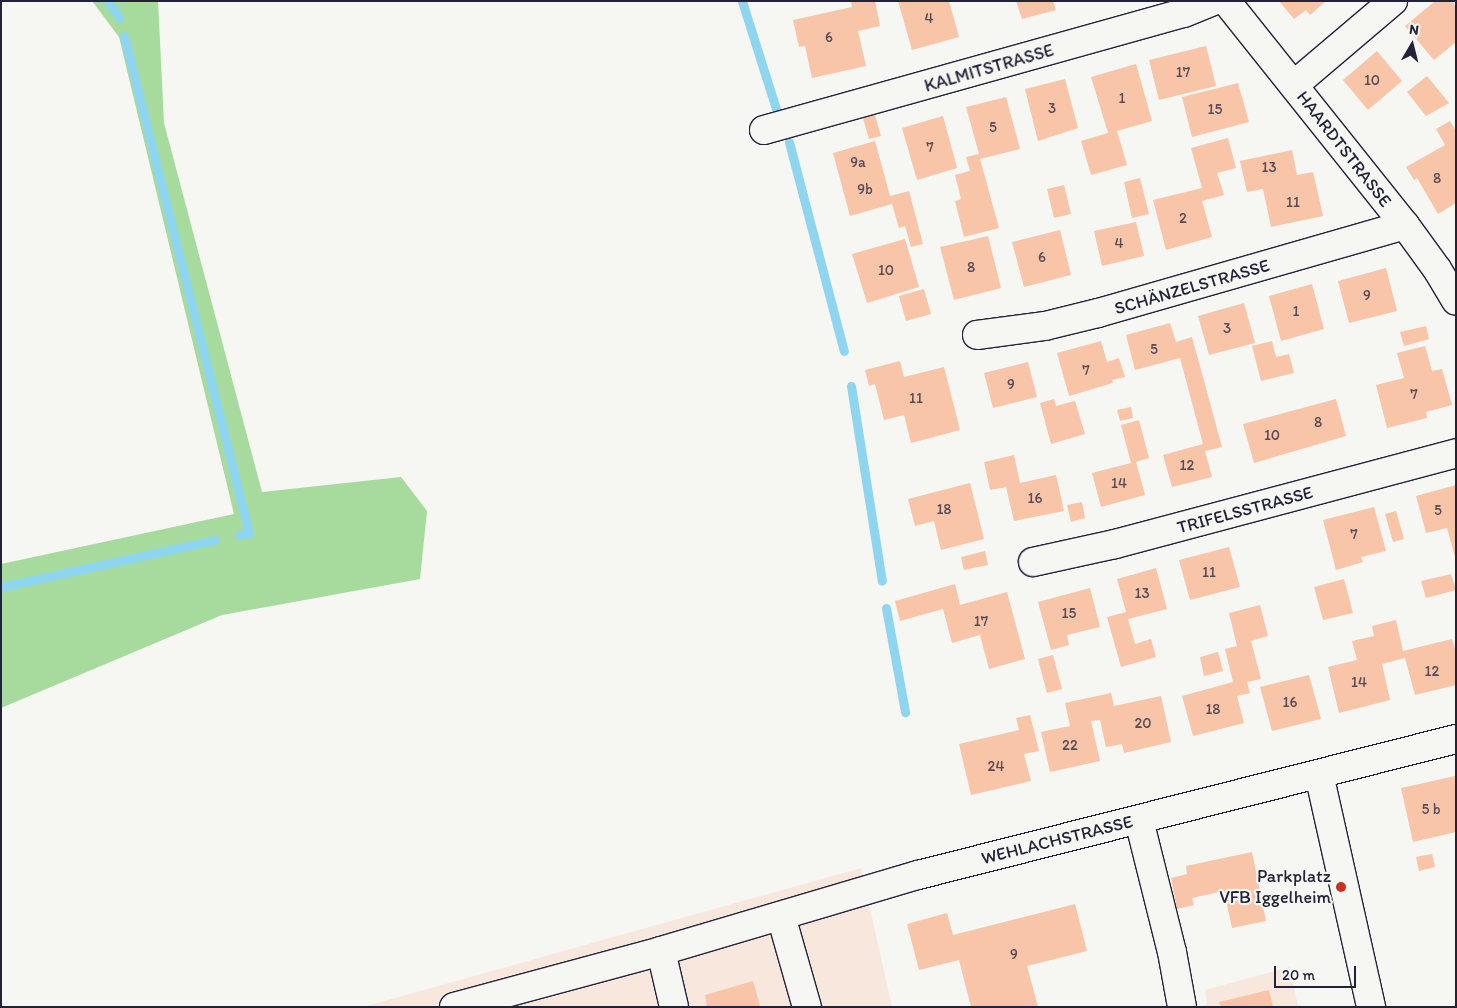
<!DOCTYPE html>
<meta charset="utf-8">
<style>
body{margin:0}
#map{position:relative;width:1457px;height:1008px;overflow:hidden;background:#f6f6f2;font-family:Itim,sans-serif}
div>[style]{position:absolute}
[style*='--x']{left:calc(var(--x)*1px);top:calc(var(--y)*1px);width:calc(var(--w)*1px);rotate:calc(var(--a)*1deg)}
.built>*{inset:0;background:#f7e7dc}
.green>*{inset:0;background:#a7db9e}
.stream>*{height:9px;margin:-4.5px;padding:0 4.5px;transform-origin:4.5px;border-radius:4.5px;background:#8ed5f0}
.building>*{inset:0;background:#f8c5a8}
.roads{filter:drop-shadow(1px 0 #22223b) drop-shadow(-1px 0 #22223b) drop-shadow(0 1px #22223b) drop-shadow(0 -1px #22223b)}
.minor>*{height:28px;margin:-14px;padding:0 14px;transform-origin:14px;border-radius:14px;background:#f6f6f2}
.dots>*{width:14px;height:14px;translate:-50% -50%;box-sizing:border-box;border:2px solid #f6f6f2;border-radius:50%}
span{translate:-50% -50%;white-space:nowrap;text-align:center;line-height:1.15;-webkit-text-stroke:4.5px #f6f6f2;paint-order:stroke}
.number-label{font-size:15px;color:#584b56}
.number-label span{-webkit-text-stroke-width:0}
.street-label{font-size:18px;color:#22223b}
.poi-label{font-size:18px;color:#22223b}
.right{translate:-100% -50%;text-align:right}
.frame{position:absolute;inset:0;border:2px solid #22223b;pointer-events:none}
.north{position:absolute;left:1387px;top:20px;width:50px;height:50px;-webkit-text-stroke:4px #f6f6f2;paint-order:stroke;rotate:8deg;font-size:14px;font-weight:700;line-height:20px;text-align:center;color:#22223b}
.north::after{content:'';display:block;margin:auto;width:18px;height:22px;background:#22223b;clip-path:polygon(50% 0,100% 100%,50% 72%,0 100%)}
.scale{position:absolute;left:1274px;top:966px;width:82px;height:22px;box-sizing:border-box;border:2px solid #22223b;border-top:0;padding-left:6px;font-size:15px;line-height:18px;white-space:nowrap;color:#22223b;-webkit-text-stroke:4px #f6f6f2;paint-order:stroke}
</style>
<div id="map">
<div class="built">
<i style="clip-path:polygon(861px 868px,892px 1007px,363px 1007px)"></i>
<i style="clip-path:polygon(1290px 967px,1298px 1007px,1201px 1007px,1207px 1005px,1205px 990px)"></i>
</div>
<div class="green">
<i style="clip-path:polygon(92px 1px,158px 1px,164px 123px,262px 492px,401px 477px,427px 511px,420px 579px,222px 615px,1px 708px,1px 564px,234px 514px,119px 37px)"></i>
</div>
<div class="stream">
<i style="--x:108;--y:1;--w:20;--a:57"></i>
<i style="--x:742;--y:1;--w:113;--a:72.5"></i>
<i style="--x:124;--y:36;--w:512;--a:75.88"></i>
<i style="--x:249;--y:533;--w:10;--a:169"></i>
<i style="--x:789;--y:142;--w:216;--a:75.3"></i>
<i style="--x:851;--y:386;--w:197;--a:81"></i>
<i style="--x:1;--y:587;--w:219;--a:-12.4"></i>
<i style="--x:886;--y:608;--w:106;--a:79.6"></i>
</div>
<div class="building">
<i style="clip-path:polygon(851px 1px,875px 1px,880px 26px,858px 31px,866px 66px,812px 78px,805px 46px,799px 47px,793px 20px,852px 7px)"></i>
<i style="clip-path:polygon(898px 1px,949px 1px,959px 37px,912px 50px)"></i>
<i style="clip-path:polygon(1016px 1px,1053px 1px,1056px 10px,1022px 19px)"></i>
<i style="clip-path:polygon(1279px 1px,1326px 1px,1310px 15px,1306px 10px,1294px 19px)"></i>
<i style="clip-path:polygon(1435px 1px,1451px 1px,1456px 7px,1456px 42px,1434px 60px,1405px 26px)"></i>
<i style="clip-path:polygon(1206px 46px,1216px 86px,1159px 100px,1149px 60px)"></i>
<i style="clip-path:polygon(1377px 51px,1402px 81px,1368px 110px,1343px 80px)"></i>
<i style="clip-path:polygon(1136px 64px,1152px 121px,1117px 131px,1127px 165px,1091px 175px,1081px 141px,1108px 133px,1091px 77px)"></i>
<i style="clip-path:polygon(1427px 76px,1449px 103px,1426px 116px,1407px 92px)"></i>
<i style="clip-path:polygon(1065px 79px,1078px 128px,1038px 141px,1025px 89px)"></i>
<i style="clip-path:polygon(1238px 83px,1249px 122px,1192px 137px,1182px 97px)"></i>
<i style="clip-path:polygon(1006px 97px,1020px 149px,980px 159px,999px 228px,964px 237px,955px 201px,961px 199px,955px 175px,970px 171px,966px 157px,979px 154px,966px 107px)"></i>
<i style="clip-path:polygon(874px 112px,881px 136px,869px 139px,862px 115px)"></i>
<i style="clip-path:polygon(943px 116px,957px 168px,917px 180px,902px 128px)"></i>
<i style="clip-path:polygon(1450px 121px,1456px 131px,1456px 203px,1438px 214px,1417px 178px,1414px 180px,1406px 167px,1445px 145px,1436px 129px)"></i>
<i style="clip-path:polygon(1228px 138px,1236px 168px,1217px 173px,1224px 195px,1202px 201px,1212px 237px,1166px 250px,1153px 200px,1202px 188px,1191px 148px)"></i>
<i style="clip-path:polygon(875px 141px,890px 196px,909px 191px,923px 244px,911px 247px,905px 226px,899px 228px,892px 204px,850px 216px,833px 153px)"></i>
<i style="clip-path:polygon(1292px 150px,1297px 175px,1313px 172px,1323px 216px,1271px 227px,1263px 189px,1247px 192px,1240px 161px)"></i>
<i style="clip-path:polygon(1140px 178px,1149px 214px,1132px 218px,1124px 182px)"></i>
<i style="clip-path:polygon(1064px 185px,1071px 214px,1054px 218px,1047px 189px)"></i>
<i style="clip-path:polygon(1136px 222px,1144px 256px,1102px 266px,1094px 231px)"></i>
<i style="clip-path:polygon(1060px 230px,1071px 275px,1024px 287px,1012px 242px)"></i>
<i style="clip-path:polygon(988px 236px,1001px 288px,954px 300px,940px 247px)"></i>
<i style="clip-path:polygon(905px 239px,919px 287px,867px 303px,852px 254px)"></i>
<i style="clip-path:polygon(1386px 268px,1397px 311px,1349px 323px,1338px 281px)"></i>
<i style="clip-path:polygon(1312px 284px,1324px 329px,1281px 341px,1269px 296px)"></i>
<i style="clip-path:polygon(924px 289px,931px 314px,906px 321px,899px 296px)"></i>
<i style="clip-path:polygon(1244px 303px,1255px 343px,1209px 355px,1198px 316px)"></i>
<i style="clip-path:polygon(1170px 323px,1176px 342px,1192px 337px,1222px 447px,1205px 451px,1212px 477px,1172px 487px,1163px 455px,1203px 444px,1180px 358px,1135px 370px,1126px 335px)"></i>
<i style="clip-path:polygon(1426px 326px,1429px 339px,1404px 346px,1400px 332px)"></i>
<i style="clip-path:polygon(1101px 341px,1107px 362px,1119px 358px,1125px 377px,1112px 380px,1113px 383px,1069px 396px,1057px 353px)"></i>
<i style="clip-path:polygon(1272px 341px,1276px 357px,1289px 354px,1294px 373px,1261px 381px,1252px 346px)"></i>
<i style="clip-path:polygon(1425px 346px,1432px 371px,1442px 369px,1452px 405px,1426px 412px,1427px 418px,1387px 428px,1376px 385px,1404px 378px,1397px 353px)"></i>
<i style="clip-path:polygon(900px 361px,904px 377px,944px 367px,960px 430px,911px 443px,904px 415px,884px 420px,875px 384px,869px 386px,865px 370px)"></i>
<i style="clip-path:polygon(1028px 362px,1037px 397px,993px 408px,984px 373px)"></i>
<i style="clip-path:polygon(1054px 399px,1056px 406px,1075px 401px,1085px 434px,1051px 444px,1040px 403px)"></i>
<i style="clip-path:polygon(1336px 399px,1346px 436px,1254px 463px,1243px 424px)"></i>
<i style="clip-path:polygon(1131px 407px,1133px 418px,1120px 421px,1117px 410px)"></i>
<i style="clip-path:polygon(1139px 420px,1149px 458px,1136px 462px,1145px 495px,1101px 507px,1092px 473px,1131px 463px,1121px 425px)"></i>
<i style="clip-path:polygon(1014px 455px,1020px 483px,1056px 475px,1064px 511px,1014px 521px,1006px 487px,990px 490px,984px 462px)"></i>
<i style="clip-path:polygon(970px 483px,984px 539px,941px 550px,934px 521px,915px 526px,908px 499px)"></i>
<i style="clip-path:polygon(1456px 485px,1456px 557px,1455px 557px,1447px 528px,1426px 533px,1416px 496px)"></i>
<i style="clip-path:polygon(1082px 502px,1085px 518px,1071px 522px,1067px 505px)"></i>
<i style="clip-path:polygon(1374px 507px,1386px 551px,1361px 557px,1363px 562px,1336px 570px,1323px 520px)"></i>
<i style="clip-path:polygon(1396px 511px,1404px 539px,1393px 542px,1385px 514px)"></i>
<i style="clip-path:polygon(1229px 547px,1240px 587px,1190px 600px,1179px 560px)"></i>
<i style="clip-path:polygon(985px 551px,988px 565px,964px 570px,961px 557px)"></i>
<i style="clip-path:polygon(1156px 568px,1167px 609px,1128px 619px,1135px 644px,1151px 639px,1156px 657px,1121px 667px,1107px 617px,1126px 612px,1117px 579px)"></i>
<i style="clip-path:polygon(1451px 574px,1456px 590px,1426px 598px,1421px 581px)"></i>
<i style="clip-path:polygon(1344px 579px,1353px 613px,1323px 620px,1314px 587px)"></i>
<i style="clip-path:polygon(955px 584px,960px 605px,1007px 592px,1025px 659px,989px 669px,980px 635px,952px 643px,943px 609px,900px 621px,895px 601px)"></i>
<i style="clip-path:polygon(1090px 588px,1100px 627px,1067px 635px,1069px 645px,1051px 650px,1038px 602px)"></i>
<i style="clip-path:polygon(1260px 605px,1268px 636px,1251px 641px,1261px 679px,1247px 682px,1250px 693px,1237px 696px,1244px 723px,1193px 736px,1182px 696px,1233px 682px,1225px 649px,1237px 646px,1229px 613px)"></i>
<i style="clip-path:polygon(1396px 620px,1403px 651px,1452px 639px,1456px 652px,1456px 685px,1415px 695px,1405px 658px,1382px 664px,1390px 700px,1339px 713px,1328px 667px,1357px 660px,1352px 641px,1374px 636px,1372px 626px)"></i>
<i style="clip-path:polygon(1218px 652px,1223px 671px,1204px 676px,1200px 657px)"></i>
<i style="clip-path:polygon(1053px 655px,1062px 689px,1047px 693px,1038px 659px)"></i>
<i style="clip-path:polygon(1309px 675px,1321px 719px,1272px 731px,1260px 687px)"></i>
<i style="clip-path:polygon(1111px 693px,1114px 706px,1161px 696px,1171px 742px,1124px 753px,1122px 744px,1106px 747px,1100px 720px,1091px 721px,1100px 761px,1050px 772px,1041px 732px,1070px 726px,1065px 703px)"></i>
<i style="clip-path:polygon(1030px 715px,1039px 751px,1024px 754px,1031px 781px,971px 795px,959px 744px,1019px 730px,1016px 718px)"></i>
<i style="clip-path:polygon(1455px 776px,1456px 832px,1413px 842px,1401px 788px)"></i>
<i style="clip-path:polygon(1252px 852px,1266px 921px,1232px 928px,1224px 891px,1192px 898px,1194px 905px,1177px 909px,1171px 878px,1187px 874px,1186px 866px)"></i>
<i style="clip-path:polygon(1432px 854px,1435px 867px,1419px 871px,1416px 857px)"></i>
<i style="clip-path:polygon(1075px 904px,1087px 951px,1027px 966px,1038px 1007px,971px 1007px,959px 960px,919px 970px,907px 924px,947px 913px,953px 935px)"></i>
<i style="clip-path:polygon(753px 981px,760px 1006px,703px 1007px,707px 1005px,705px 995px)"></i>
<i style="clip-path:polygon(1269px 990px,1273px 1007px,1221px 1007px,1219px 1002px)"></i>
</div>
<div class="roads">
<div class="minor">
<i style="--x:1226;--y:1;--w:287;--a:51.4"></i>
<i style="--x:1405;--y:225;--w:54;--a:54"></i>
<i style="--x:1437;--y:269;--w:37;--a:59"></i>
<i style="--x:1294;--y:85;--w:130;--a:-40.3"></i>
<i style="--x:764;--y:130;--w:436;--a:-15.6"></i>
<i style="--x:1184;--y:13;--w:31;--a:-22"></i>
<i style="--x:977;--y:335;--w:69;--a:-7.5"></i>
<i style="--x:1045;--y:326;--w:55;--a:-13.8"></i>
<i style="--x:1098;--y:313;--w:319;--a:-16"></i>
<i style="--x:1033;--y:562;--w:84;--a:-12.4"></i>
<i style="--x:1115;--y:544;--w:353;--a:-14.9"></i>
<i style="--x:1319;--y:774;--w:239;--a:77.4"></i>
<i style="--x:1139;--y:820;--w:136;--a:76"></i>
<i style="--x:1172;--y:952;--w:56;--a:79.7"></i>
<i style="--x:781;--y:916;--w:95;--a:74.1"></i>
<i style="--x:661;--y:951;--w:57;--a:76.9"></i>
<i style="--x:454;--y:1007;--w:214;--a:-15.1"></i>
<i style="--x:661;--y:951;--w:268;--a:-16.5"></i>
<i style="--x:918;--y:875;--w:555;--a:-14.19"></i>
</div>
</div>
<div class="dots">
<i style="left:1341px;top:887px;background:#c8321e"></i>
</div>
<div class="number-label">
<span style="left:929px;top:19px">4</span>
<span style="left:829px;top:38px">6</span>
<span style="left:1183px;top:73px">17</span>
<span style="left:1372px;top:81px">10</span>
<span style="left:1122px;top:99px">1</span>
<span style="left:1052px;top:109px">3</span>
<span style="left:1215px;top:110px">15</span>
<span style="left:993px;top:128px">5</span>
<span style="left:930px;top:148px">7</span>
<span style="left:858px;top:163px">9a</span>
<span style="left:1269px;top:168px">13</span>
<span style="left:1437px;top:179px">8</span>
<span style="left:865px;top:190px">9b</span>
<span style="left:1293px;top:203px">11</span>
<span style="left:1183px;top:219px">2</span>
<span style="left:1119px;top:244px">4</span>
<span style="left:1042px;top:258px">6</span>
<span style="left:971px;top:268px">8</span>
<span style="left:886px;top:271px">10</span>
<span style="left:1367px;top:296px">9</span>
<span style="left:1296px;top:312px">1</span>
<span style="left:1227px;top:329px">3</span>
<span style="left:1154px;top:350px">5</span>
<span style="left:1086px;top:371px">7</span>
<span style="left:1011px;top:385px">9</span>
<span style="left:1414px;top:395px">7</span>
<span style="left:916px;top:399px">11</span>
<span style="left:1318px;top:423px">8</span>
<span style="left:1272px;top:436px">10</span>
<span style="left:1187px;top:466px">12</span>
<span style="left:1119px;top:484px">14</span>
<span style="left:1035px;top:499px">16</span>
<span style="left:944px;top:510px">18</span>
<span style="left:1438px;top:511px">5</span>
<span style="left:1354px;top:535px">7</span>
<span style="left:1209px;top:573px">11</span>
<span style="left:1142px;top:594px">13</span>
<span style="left:1069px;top:614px">15</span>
<span style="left:981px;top:622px">17</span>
<span style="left:1432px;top:672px">12</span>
<span style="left:1359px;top:683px">14</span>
<span style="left:1290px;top:703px">16</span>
<span style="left:1213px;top:710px">18</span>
<span style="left:1143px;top:724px">20</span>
<span style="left:1070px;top:746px">22</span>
<span style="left:996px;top:767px">24</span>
<span style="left:1431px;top:810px">5 b</span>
<span style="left:1014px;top:955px">9</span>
</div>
<div class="street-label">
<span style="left:989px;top:68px;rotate:-16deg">KALMITSTRASSE</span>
<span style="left:1344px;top:149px;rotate:52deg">HAARDTSTRASSE</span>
<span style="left:1192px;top:287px;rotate:-16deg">SCHÄNZELSTRASSE</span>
<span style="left:1245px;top:510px;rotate:-15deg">TRIFELSSTRASSE</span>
<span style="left:1057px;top:840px;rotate:-14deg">WEHLACHSTRASSE</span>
</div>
<div class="poi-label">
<span class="right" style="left:1331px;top:887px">Parkplatz<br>VFB Iggelheim</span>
</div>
<div class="frame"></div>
<div class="north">N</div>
<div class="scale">20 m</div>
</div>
